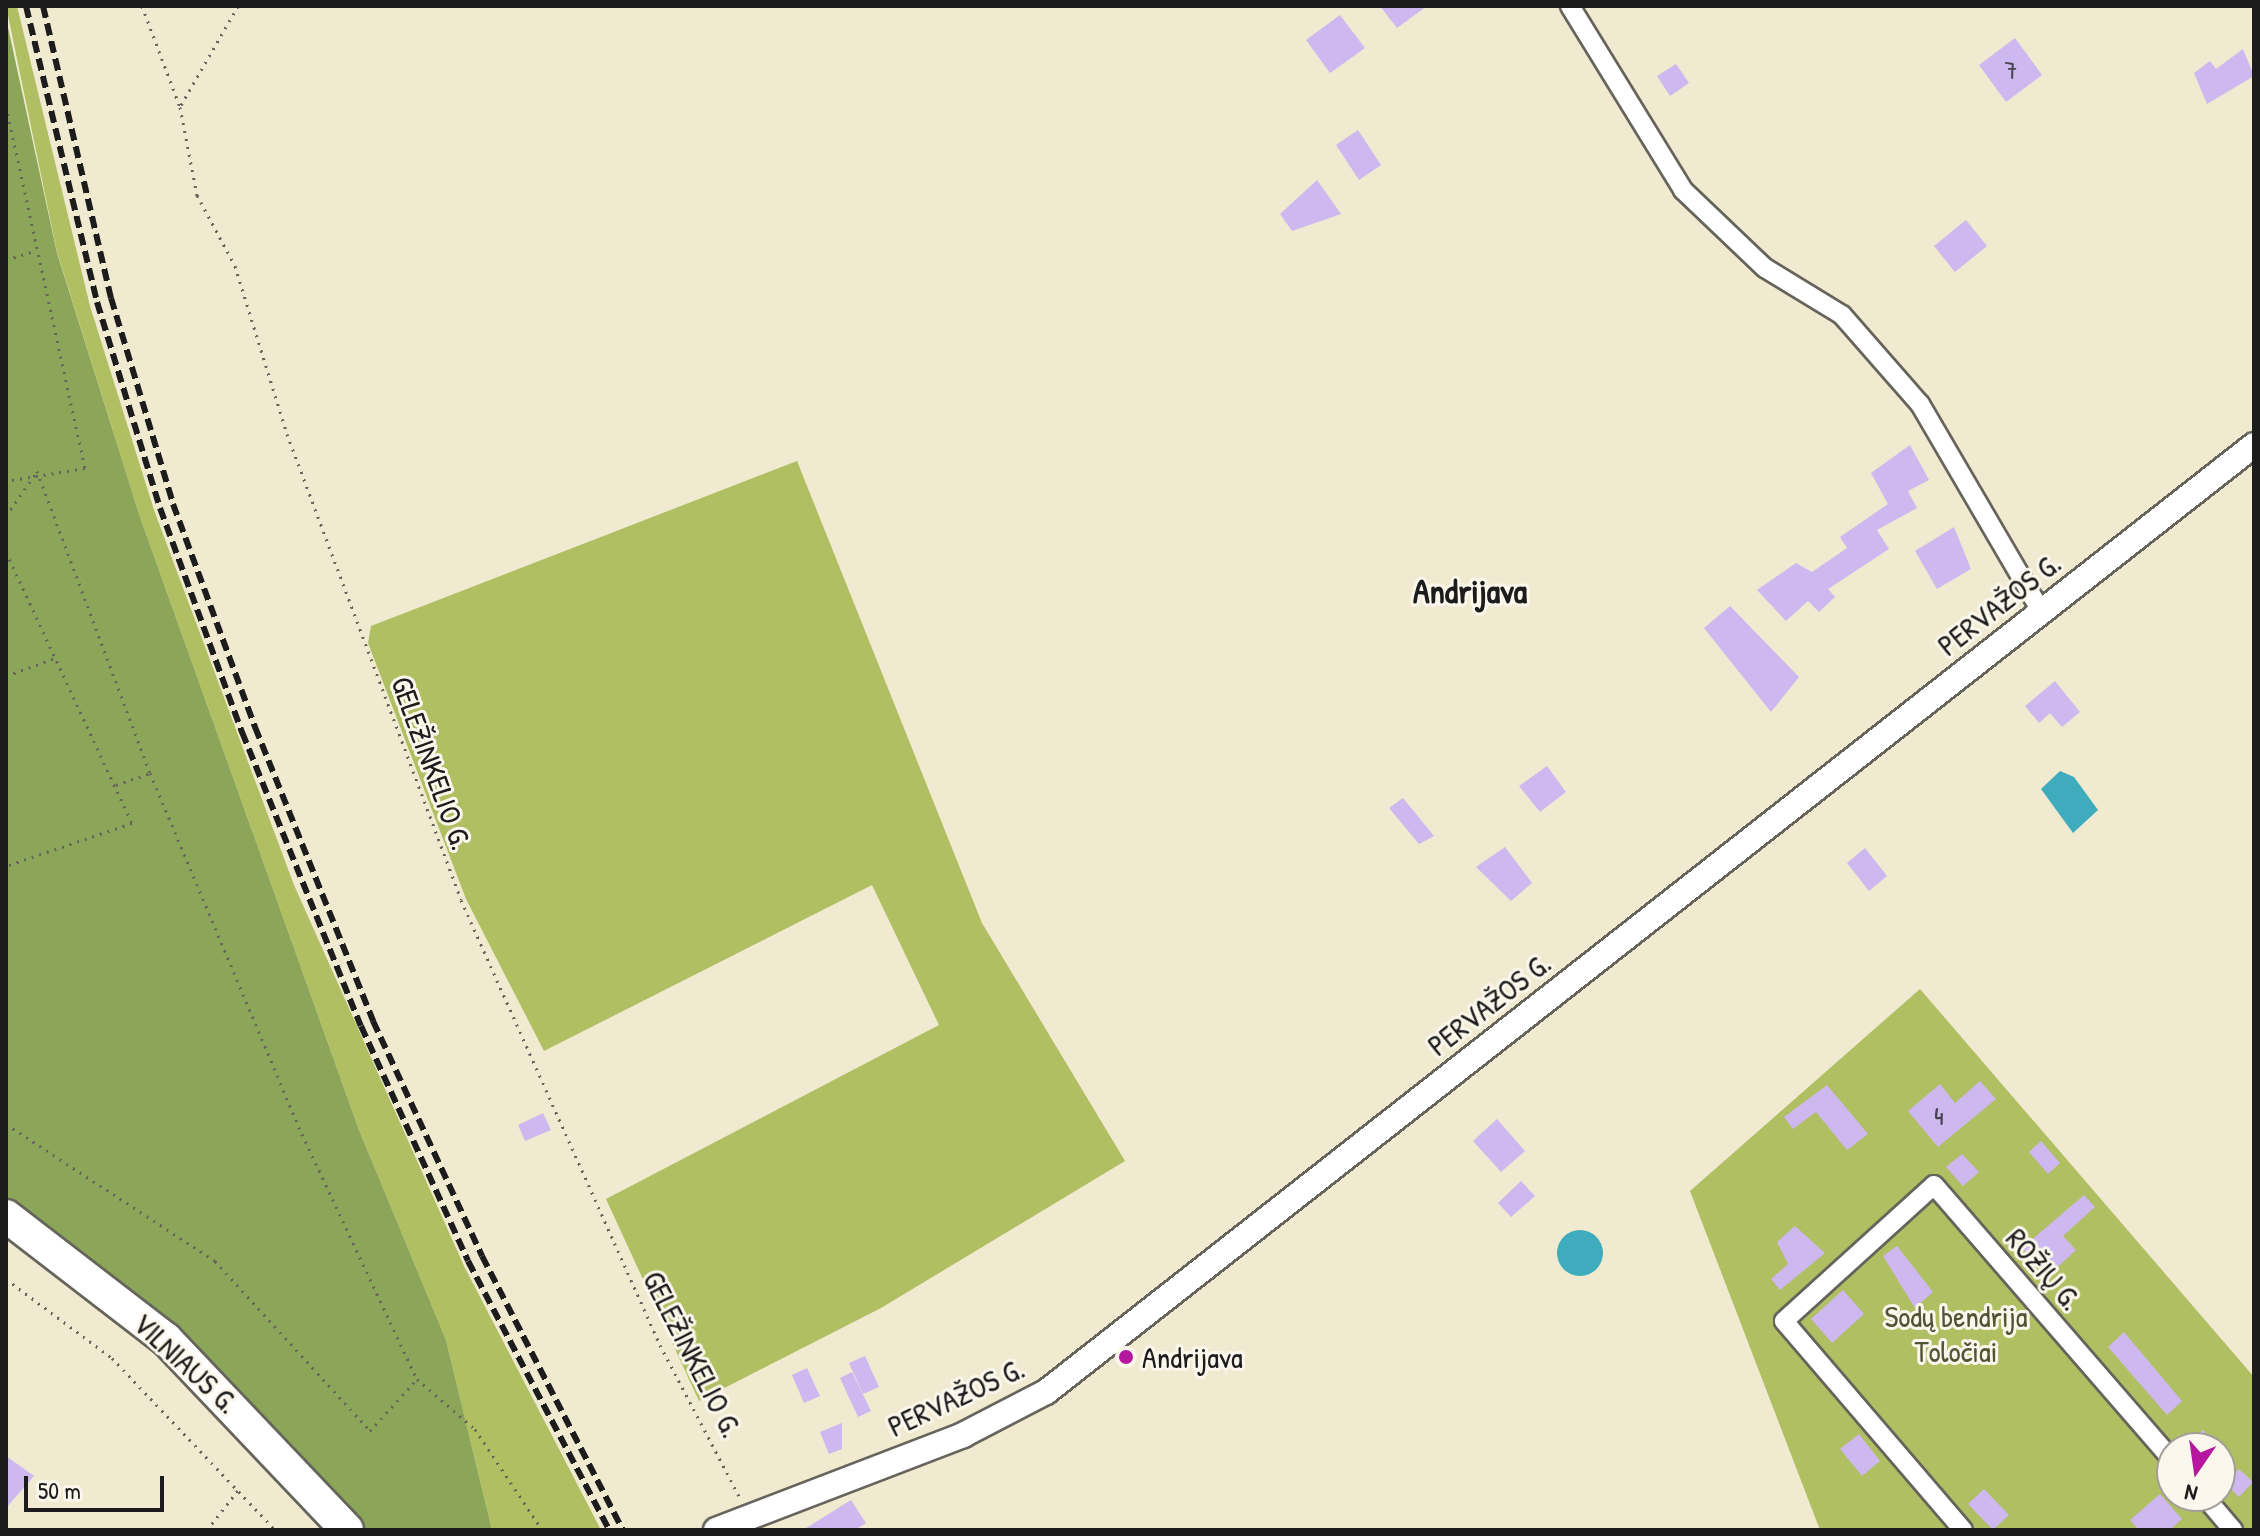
<!DOCTYPE html>
<meta charset="utf-8">
<style>
body{margin:0}
#map{position:relative;width:2260px;height:1536px;overflow:hidden;background:#f0ead0;font-family:"Patrick Hand",sans-serif}
div>[style]{position:absolute}
[style*='--x']{left:calc(var(--x)*1px);top:calc(var(--y)*1px);width:calc(var(--w)*1px);rotate:calc(var(--a)*1deg)}
.green>*{inset:0;background:#afbf62}
.forest>*{inset:0;background:#8ba658}
.water>*{inset:0;background:#3eacbc}
.round{border-radius:50%}
.building>*{inset:0;background:#cdb8ef}
.path>*{height:3px;margin-top:-1.5px;transform-origin:0;background:repeating-linear-gradient(90deg,#66645b 0 2px,transparent 0 8px)}
.roads{filter:drop-shadow(2px 0 #66645b) drop-shadow(-2px 0 #66645b) drop-shadow(0 2px #66645b) drop-shadow(0 -2px #66645b)}
.street>*{height:18px;margin:-9px;padding:0 9px;transform-origin:9px;border-radius:9px;background:#fff}
.secondary>*{height:24px;margin:-12px;padding:0 12px;transform-origin:12px;border-radius:12px;background:#fff}
.highway>*{height:32px;margin:-16px;padding:0 16px;transform-origin:16px;border-radius:16px;background:#fff}
.rail>*{height:6px;margin-top:-3px;transform-origin:0;background:repeating-linear-gradient(90deg,#1c1c1c 0 12px,transparent 0 18px)}
.dots>*{width:22px;height:22px;translate:-50% -50%;box-sizing:border-box;border:4px solid #fbf7ec;border-radius:50%}
span{translate:-50% -50%;white-space:nowrap;text-align:center;line-height:1.15;-webkit-text-stroke:6px #fbf7ec;paint-order:stroke}
.number-label{font-size:26px;color:#484351}
.number-label span{-webkit-text-stroke-width:0}
.street-label{font-size:30px;color:#1c1c1c}
.park-label{font-size:30px;color:#4f5534}
.poi-label{font-size:30px;color:#1c1c1c}
.left{translate:0 -50%;text-align:left}
.quarter-label{font-size:34px;color:#1c1c1c;font-weight:700}
.frame{position:absolute;inset:0;border:8px solid #1c1c1c;pointer-events:none}
.north{position:absolute;left:2156px;top:1432px;width:80px;height:80px;box-sizing:border-box;background:#fbf7ec;border:2px solid #a29f99;border-radius:50%;rotate:193deg;font-size:22px;font-weight:700;line-height:32px;text-align:center;color:#1c1c1c}
.north::after{content:'';display:block;margin:auto;width:28px;height:36px;background:#b5179e;clip-path:polygon(50% 0,100% 100%,50% 72%,0 100%)}
.scale{position:absolute;left:24px;top:1476px;width:140px;height:36px;box-sizing:border-box;border:4px solid #1c1c1c;border-top:0;padding-left:10px;font-size:24px;line-height:28px;white-space:nowrap;color:#1c1c1c;-webkit-text-stroke:6px #fbf7ec;paint-order:stroke}
</style>
<div id="map">
<div class="green">
<i style="clip-path:polygon(6px 6px,17px 6px,90px 306px,154px 510px,294px 885px,464px 1266px,601px 1530px,492px 1530px,446px 1340px,359px 1130px,140px 517px,57px 252px)"></i>
<i style="clip-path:polygon(797px 461px,982px 923px,1125px 1161px,881px 1308px,699px 1401px,606px 1199px,939px 1025px,872px 885px,544px 1051px,466px 899px,368px 643px,371px 626px)"></i>
<i style="clip-path:polygon(evenodd,1920px 989px,2254px 1377px,2254px 1530px,1820px 1530px,1690px 1191px,1920px 989px,2172px 1448px,2220px 1448px,2220px 1496px,2172px 1496px,2172px 1448px)"></i>
</div>
<div class="forest">
<i style="clip-path:polygon(6px 18px,57px 253px,140px 517px,359px 1130px,446px 1340px,492px 1530px,363px 1530px,248px 1401px,172px 1330px,6px 1206px)"></i>
</div>
<div class="water">
<i style="clip-path:polygon(2060px 771px,2074px 777px,2098px 810px,2073px 833px,2041px 789px)"></i>
<i class="round" style="left:1557px;top:1230px;width:46px;height:46px"></i>
</div>
<div class="building">
<i style="clip-path:polygon(1380px 6px,1427px 6px,1397px 28px)"></i>
<i style="clip-path:polygon(1340px 15px,1365px 48px,1330px 73px,1306px 40px)"></i>
<i style="clip-path:polygon(2015px 38px,2042px 75px,2006px 102px,1979px 65px)"></i>
<i style="clip-path:polygon(2243px 49px,2254px 76px,2207px 104px,2194px 73px,2210px 61px,2216px 69px)"></i>
<i style="clip-path:polygon(1676px 64px,1689px 83px,1670px 96px,1657px 76px)"></i>
<i style="clip-path:polygon(1358px 130px,1381px 165px,1359px 180px,1336px 145px)"></i>
<i style="clip-path:polygon(1317px 180px,1341px 214px,1292px 231px,1280px 214px)"></i>
<i style="clip-path:polygon(1966px 220px,1987px 246px,1955px 272px,1934px 246px)"></i>
<i style="clip-path:polygon(1910px 445px,1929px 480px,1908px 491px,1917px 508px,1877px 530px,1889px 549px,1828px 589px,1835px 597px,1819px 612px,1808px 601px,1786px 621px,1757px 590px,1796px 563px,1812px 572px,1847px 548px,1840px 537px,1888px 504px,1871px 473px)"></i>
<i style="clip-path:polygon(1954px 527px,1971px 569px,1937px 589px,1915px 551px)"></i>
<i style="clip-path:polygon(1730px 606px,1799px 677px,1771px 712px,1704px 628px)"></i>
<i style="clip-path:polygon(2055px 681px,2080px 712px,2062px 727px,2050px 713px,2039px 723px,2025px 706px)"></i>
<i style="clip-path:polygon(1547px 766px,1566px 792px,1540px 812px,1519px 786px)"></i>
<i style="clip-path:polygon(1403px 798px,1434px 836px,1419px 844px,1389px 808px)"></i>
<i style="clip-path:polygon(1505px 847px,1532px 883px,1511px 901px,1476px 867px)"></i>
<i style="clip-path:polygon(1865px 848px,1887px 876px,1869px 891px,1847px 863px)"></i>
<i style="clip-path:polygon(1980px 1081px,1996px 1099px,1938px 1147px,1908px 1111px,1940px 1084px,1955px 1103px)"></i>
<i style="clip-path:polygon(1827px 1085px,1868px 1134px,1847px 1150px,1816px 1112px,1793px 1129px,1784px 1117px)"></i>
<i style="clip-path:polygon(543px 1113px,551px 1130px,525px 1141px,518px 1125px)"></i>
<i style="clip-path:polygon(1497px 1119px,1525px 1151px,1501px 1172px,1473px 1141px)"></i>
<i style="clip-path:polygon(2041px 1141px,2060px 1163px,2048px 1174px,2029px 1152px)"></i>
<i style="clip-path:polygon(1962px 1154px,1979px 1172px,1963px 1186px,1946px 1167px)"></i>
<i style="clip-path:polygon(1521px 1181px,1535px 1196px,1511px 1217px,1498px 1203px)"></i>
<i style="clip-path:polygon(2084px 1195px,2095px 1207px,2063px 1236px,2076px 1250px,2048px 1276px,2022px 1248px)"></i>
<i style="clip-path:polygon(1795px 1226px,1825px 1253px,1780px 1290px,1771px 1279px,1788px 1264px,1777px 1242px)"></i>
<i style="clip-path:polygon(1897px 1246px,1933px 1292px,1915px 1308px,1883px 1256px)"></i>
<i style="clip-path:polygon(1843px 1290px,1864px 1314px,1832px 1343px,1811px 1319px)"></i>
<i style="clip-path:polygon(2124px 1332px,2182px 1401px,2167px 1415px,2108px 1347px)"></i>
<i style="clip-path:polygon(865px 1356px,879px 1387px,863px 1394px,849px 1363px)"></i>
<i style="clip-path:polygon(807px 1368px,820px 1396px,804px 1403px,792px 1375px)"></i>
<i style="clip-path:polygon(852px 1372px,871px 1411px,858px 1417px,840px 1378px)"></i>
<i style="clip-path:polygon(842px 1423px,842px 1449px,829px 1454px,820px 1432px)"></i>
<i style="clip-path:polygon(2203px 1430px,2218px 1448px,2182px 1448px)"></i>
<i style="clip-path:polygon(1859px 1434px,1880px 1461px,1862px 1476px,1840px 1449px)"></i>
<i style="clip-path:polygon(6px 1456px,34px 1476px,6px 1508px)"></i>
<i style="clip-path:polygon(2239px 1469px,2253px 1482px,2239px 1497px,2225px 1483px)"></i>
<i style="clip-path:polygon(1984px 1489px,2009px 1515px,1993px 1530px,1968px 1504px)"></i>
<i style="clip-path:polygon(2160px 1494px,2182px 1519px,2170px 1530px,2139px 1530px,2130px 1520px)"></i>
<i style="clip-path:polygon(851px 1500px,866px 1523px,855px 1530px,803px 1530px)"></i>
</div>
<div class="path">
<i style="--x:142;--y:6;--w:108;--a:69.4"></i>
<i style="--x:238;--y:6;--w:116;--a:119.9"></i>
<i style="--x:180;--y:107;--w:90;--a:79.1"></i>
<i style="--x:197;--y:195;--w:81;--a:61.8"></i>
<i style="--x:235;--y:266;--w:176;--a:72.8"></i>
<i style="--x:287;--y:434;--w:497;--a:69.5"></i>
<i style="--x:461;--y:900;--w:487;--a:65.9"></i>
<i style="--x:660;--y:1345;--w:173;--a:62.4"></i>
<i style="--x:6;--y:106;--w:371;--a:77.7"></i>
<i style="--x:85;--y:468;--w:80;--a:170.7"></i>
<i style="--x:6;--y:260;--w:32;--a:-18"></i>
<i style="--x:37;--y:471;--w:322;--a:69.5"></i>
<i style="--x:150;--y:773;--w:392;--a:67.2"></i>
<i style="--x:302;--y:1134;--w:271;--a:64.9"></i>
<i style="--x:417;--y:1379;--w:77;--a:40.8"></i>
<i style="--x:475;--y:1429;--w:121;--a:56.4"></i>
<i style="--x:6;--y:516;--w:52;--a:-55.1"></i>
<i style="--x:6;--y:552;--w:299;--a:65.1"></i>
<i style="--x:132;--y:823;--w:133;--a:161.2"></i>
<i style="--x:6;--y:676;--w:52;--a:-20.2"></i>
<i style="--x:116;--y:785;--w:36;--a:-19"></i>
<i style="--x:6;--y:1124;--w:250;--a:33.2"></i>
<i style="--x:215;--y:1261;--w:230;--a:47.6"></i>
<i style="--x:370;--y:1431;--w:70;--a:-47.9"></i>
<i style="--x:6;--y:1279;--w:132;--a:36.7"></i>
<i style="--x:112;--y:1358;--w:237;--a:46.5"></i>
<i style="--x:207;--y:1530;--w:52;--a:-52"></i>
</div>
<div class="roads">
<div class="street">
<i style="--x:1570;--y:6;--w:216;--a:58.4"></i>
<i style="--x:1683;--y:190;--w:113;--a:43.6"></i>
<i style="--x:1765;--y:268;--w:90;--a:31.4"></i>
<i style="--x:1842;--y:315;--w:118;--a:48.8"></i>
<i style="--x:1920;--y:404;--w:240;--a:59.7"></i>
<i style="--x:2204;--y:1496;--w:45;--a:49.5"></i>
<i style="--x:1963;--y:1530;--w:275;--a:-130.6"></i>
<i style="--x:1784;--y:1321;--w:202;--a:-42.2"></i>
<i style="--x:1934;--y:1185;--w:364;--a:49.1"></i>
</div>
<div class="secondary">
<i style="--x:716;--y:1530;--w:265;--a:-21"></i>
<i style="--x:963;--y:1435;--w:93;--a:-27.4"></i>
<i style="--x:1046;--y:1392;--w:1535;--a:-38.09"></i>
</div>
<div class="highway">
<i style="--x:6;--y:1216;--w:202;--a:37.6"></i>
<i style="--x:166;--y:1339;--w:263;--a:46.5"></i>
</div>
</div>
<div class="rail">
<i style="--x:26;--y:6;--w:304;--a:76.5"></i>
<i style="--x:97;--y:302;--w:215;--a:73"></i>
<i style="--x:160;--y:508;--w:239;--a:69.9"></i>
<i style="--x:242;--y:732;--w:317;--a:68"></i>
<i style="--x:361;--y:1026;--w:258;--a:65.5"></i>
<i style="--x:468;--y:1261;--w:304;--a:62.3"></i>
<i style="--x:43;--y:6;--w:300;--a:76.9"></i>
<i style="--x:111;--y:298;--w:215;--a:73.2"></i>
<i style="--x:173;--y:504;--w:238;--a:69.8"></i>
<i style="--x:255;--y:727;--w:317;--a:68.1"></i>
<i style="--x:373;--y:1021;--w:259;--a:65.1"></i>
<i style="--x:482;--y:1256;--w:308;--a:62.8"></i>
</div>
<div class="dots">
<i style="left:1126px;top:1357px;background:#b5179e"></i>
</div>
<div class="number-label">
<span style="left:2011px;top:70px">7</span>
<span style="left:1939px;top:1116px">4</span>
</div>
<div class="street-label">
<span style="left:1999px;top:604px;rotate:-38deg">PERVAŽOS G.</span>
<span style="left:432px;top:763px;rotate:70deg">GELEŽINKELIO G.</span>
<span style="left:1489px;top:1004px;rotate:-38deg">PERVAŽOS G.</span>
<span style="left:2044px;top:1269px;rotate:49deg">ROŽIŲ G.</span>
<span style="left:693px;top:1354px;rotate:63deg">GELEŽINKELIO G.</span>
<span style="left:186px;top:1363px;rotate:43deg">VILNIAUS G.</span>
<span style="left:956px;top:1397px;rotate:-25deg">PERVAŽOS G.</span>
</div>
<div class="park-label">
<span style="left:1956px;top:1333px">Sodų bendrija<br>Toločiai</span>
</div>
<div class="poi-label">
<span class="left" style="left:1142px;top:1357px">Andrijava</span>
</div>
<div class="quarter-label">
<span style="left:1470px;top:592px">Andrijava</span>
</div>
<div class="frame"></div>
<div class="north">N</div>
<div class="scale">50 m</div>
</div>
